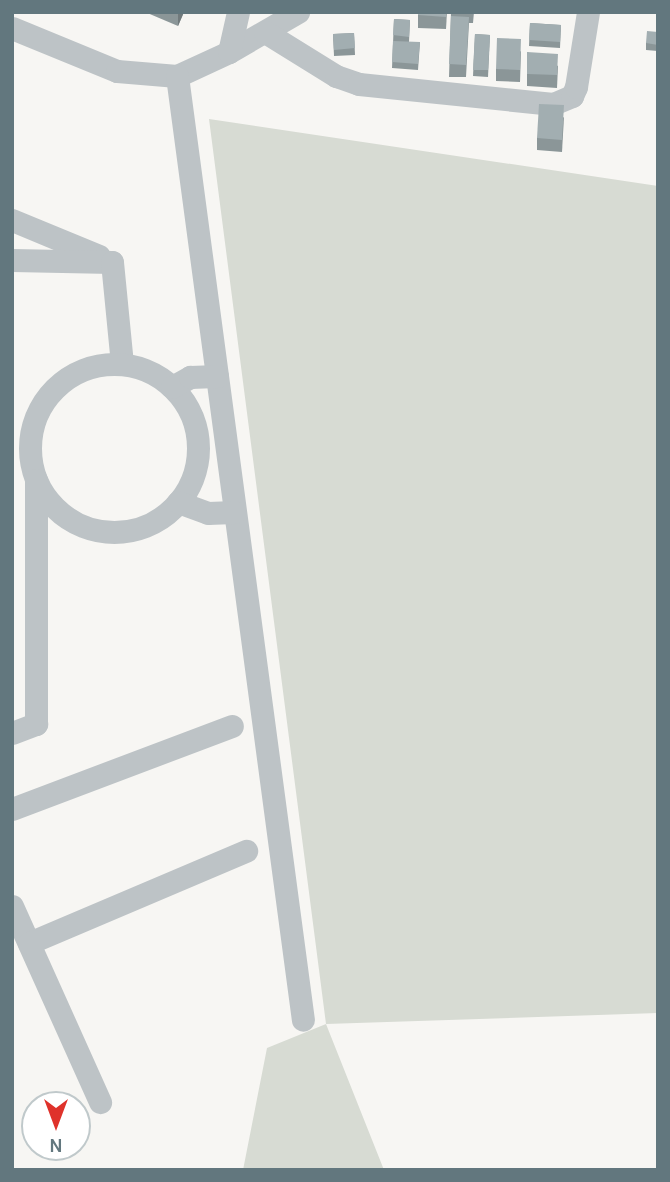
<!DOCTYPE html>
<style>
body{margin:0}
#map{position:relative;width:670px;height:1182px;overflow:hidden;background:#f7f6f3;font-family:Karla,sans-serif}
div>[style]{position:absolute}
[style*='--x']{left:calc(var(--x)*1px);top:calc(var(--y)*1px);width:calc(var(--w)*1px);rotate:calc(var(--a)*1deg)}
.green>*{inset:0;background:#d7dbd3}
.minor>*{height:23px;margin:-11.5px;padding:0 11.5px;transform-origin:11.5px;border-radius:11.5px;background:#bdc3c6}
.minor>.ring{margin:-11.5px;padding:0;box-sizing:content-box;background:none;border:23px solid #bdc3c6;border-radius:50%}
.wall>*{inset:0;background:#8b9698}
.shaded-wall>*{inset:0;background:#717a7c}
.building>*{inset:0;background:#a2aeb1}
span{translate:-50% -50%;white-space:nowrap;text-align:center;line-height:1.15;-webkit-text-stroke:7px #fff;paint-order:stroke}
.frame{position:absolute;inset:0;border:14px solid #62777e;pointer-events:none}
.north{position:absolute;left:21px;top:1091px;width:70px;height:70px;box-sizing:border-box;background:#fff;border:2px solid #c0c9cb;border-radius:50%;rotate:180deg;font-size:19px;font-weight:700;line-height:28px;text-align:center;color:#62777e}
.north::after{content:'';display:block;margin:auto;width:24px;height:32px;background:#df322b;clip-path:polygon(50% 0,100% 100%,50% 72%,0 100%)}
</style>
<div id="map">
<div class="green">
<i style="clip-path:polygon(209px 119px,658px 186px,658px 1013px,326px 1024px,384px 1170px,243px 1170px,267px 1048px,326px 1024px)"></i>
</div>
<div class="minor">
<i style="--x:12;--y:28;--w:113;--a:22.3"></i>
<i style="--x:117;--y:71;--w:60;--a:4.8"></i>
<i style="--x:177;--y:76;--w:57;--a:-24.8"></i>
<i style="--x:229;--y:52;--w:80;--a:-30.1"></i>
<i style="--x:265;--y:32;--w:84;--a:31.8"></i>
<i style="--x:336;--y:76;--w:24;--a:19"></i>
<i style="--x:359;--y:84;--w:195;--a:5.9"></i>
<i style="--x:553;--y:104;--w:21;--a:-23"></i>
<i style="--x:572;--y:96;--w:10;--a:-66"></i>
<i style="--x:576;--y:87;--w:76;--a:-80.9"></i>
<i style="--x:229;--y:52;--w:41;--a:-77.3"></i>
<i style="--x:177;--y:76;--w:952;--a:82.4"></i>
<i style="--x:12;--y:220;--w:94;--a:22.5"></i>
<i style="--x:12;--y:260;--w:100;--a:1.1"></i>
<i style="--x:112;--y:262;--w:102;--a:84.4"></i>
<i class="ring" style="left:30px;top:364px;width:145px;height:145px"></i>
<i style="--x:172;--y:387;--w:21;--a:-29"></i>
<i style="--x:190;--y:377;--w:27;--a:-2"></i>
<i style="--x:178;--y:502;--w:32;--a:20"></i>
<i style="--x:208;--y:513;--w:26;--a:-2"></i>
<i style="--x:12;--y:733;--w:26;--a:-21"></i>
<i style="--x:36;--y:724;--w:244;--a:-90"></i>
<i style="--x:12;--y:809;--w:235;--a:-20.7"></i>
<i style="--x:12;--y:906;--w:215;--a:65.8"></i>
<i style="--x:29;--y:943;--w:236;--a:-23"></i>
</div>
<div class="wall">
<i style="clip-path:polygon(145px 12px,184px 12px,178px 26px)"></i>
<i style="clip-path:polygon(418px 12px,447px 12px,446px 29px,418px 28px)"></i>
<i style="clip-path:polygon(451px 12px,474px 12px,473px 23px,469px 23px,466px 77px,449px 77px)"></i>
<i style="clip-path:polygon(394px 19px,410px 20px,409px 42px,420px 42px,418px 70px,392px 68px)"></i>
<i style="clip-path:polygon(530px 23px,561px 25px,560px 48px,529px 46px)"></i>
<i style="clip-path:polygon(658px 32px,658px 51px,646px 50px,646px 43px)"></i>
<i style="clip-path:polygon(354px 33px,355px 55px,334px 56px,333px 34px)"></i>
<i style="clip-path:polygon(475px 34px,490px 35px,488px 77px,473px 76px)"></i>
<i style="clip-path:polygon(521px 51px,520px 82px,496px 81px,496px 69px)"></i>
<i style="clip-path:polygon(527px 52px,558px 66px,557px 88px,527px 86px)"></i>
<i style="clip-path:polygon(564px 117px,562px 152px,537px 150px,537px 138px)"></i>
</div>
<div class="shaded-wall">
<i style="clip-path:polygon(179px 12px,184px 12px,178px 26px,178px 13px)"></i>
</div>
<div class="building">
<i style="clip-path:polygon(418px 12px,446px 12px,446px 17px,418px 15px)"></i>
<i style="clip-path:polygon(451px 16px,469px 17px,466px 65px,449px 64px)"></i>
<i style="clip-path:polygon(394px 19px,410px 20px,409px 37px,393px 35px)"></i>
<i style="clip-path:polygon(530px 23px,561px 25px,560px 42px,529px 40px)"></i>
<i style="clip-path:polygon(647px 31px,658px 32px,658px 45px,646px 43px)"></i>
<i style="clip-path:polygon(354px 33px,355px 48px,334px 50px,333px 34px)"></i>
<i style="clip-path:polygon(475px 34px,490px 35px,488px 70px,473px 70px)"></i>
<i style="clip-path:polygon(497px 38px,521px 39px,520px 70px,496px 69px)"></i>
<i style="clip-path:polygon(393px 41px,420px 42px,418px 64px,392px 62px)"></i>
<i style="clip-path:polygon(527px 52px,558px 54px,557px 75px,527px 74px)"></i>
<i style="clip-path:polygon(539px 104px,564px 105px,562px 140px,537px 138px)"></i>
</div>
<div class="frame"></div>
<div class="north">N</div>
</div>
